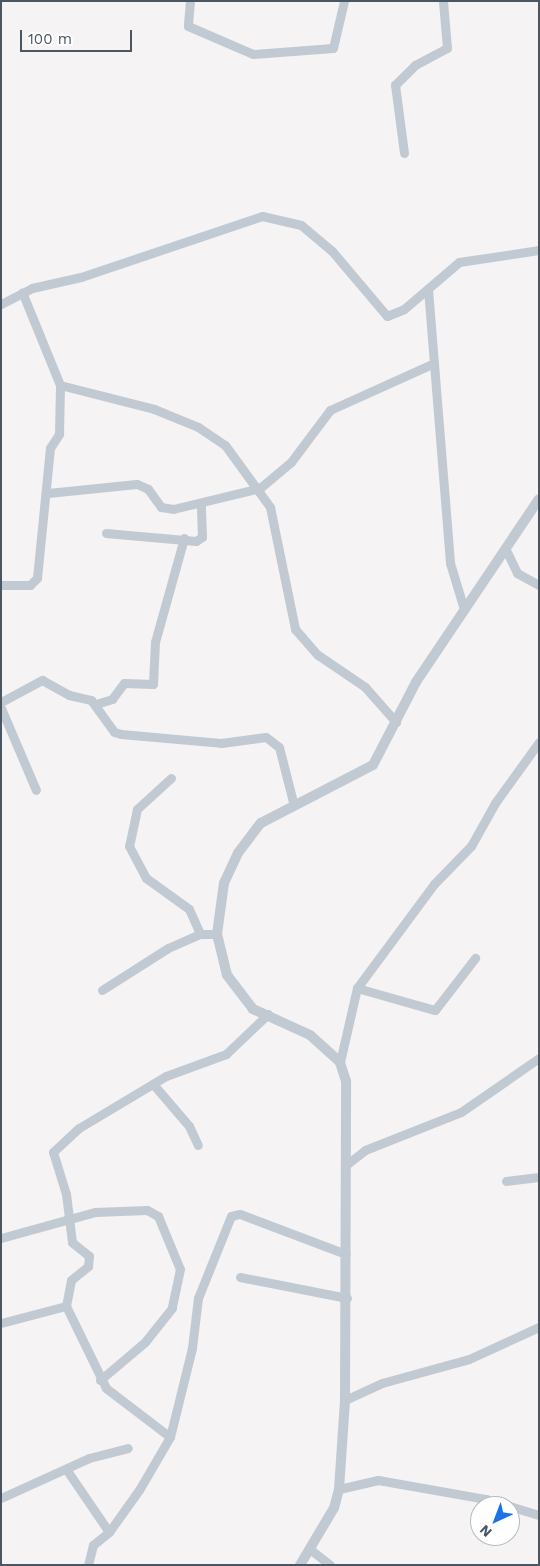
<!DOCTYPE html>
<style>
body{margin:0}
#map{position:relative;width:540px;height:1566px;overflow:hidden;background:#f5f3f3;font-family:"Work Sans",sans-serif}
div>[style]{position:absolute}
[style*='--x']{left:calc(var(--x)*1px);top:calc(var(--y)*1px);width:calc(var(--w)*1px);rotate:calc(var(--a)*1deg)}
.minor>*{height:9px;margin:-4.5px;padding:0 4.5px;transform-origin:4.5px;border-radius:4.5px;background:#c1cad2}
.tertiary>*{height:10px;margin:-5px;padding:0 5px;transform-origin:5px;border-radius:5px;background:#c1cad2}
span{translate:-50% -50%;white-space:nowrap;text-align:center;line-height:1.15;-webkit-text-stroke:4px #fff;paint-order:stroke}
.frame{position:absolute;inset:0;border:2px solid #4a5661;pointer-events:none}
.north{position:absolute;left:470px;top:1496px;width:50px;height:50px;box-sizing:border-box;background:#fff;border:1px solid #b7bbc0;border-radius:50%;rotate:223deg;font-size:14px;font-weight:700;line-height:20px;text-align:center;color:#4a5661}
.north::after{content:'';display:block;margin:auto;width:18px;height:22px;background:#1a73e8;clip-path:polygon(50% 0,100% 100%,50% 72%,0 100%)}
.scale{position:absolute;left:20px;top:30px;width:112px;height:22px;box-sizing:border-box;border:2px solid #4a5661;border-top:0;padding-left:6px;font-size:15px;line-height:18px;white-space:nowrap;color:#4a5661;-webkit-text-stroke:4px #fff;paint-order:stroke}
</style>
<div id="map">
<div class="minor">
<i style="--x:190;--y:1;--w:25;--a:95"></i>
<i style="--x:188;--y:26;--w:71;--a:23.3"></i>
<i style="--x:253;--y:54;--w:80;--a:-4.3"></i>
<i style="--x:333;--y:48;--w:48;--a:-76.8"></i>
<i style="--x:404;--y:153;--w:69;--a:-97.5"></i>
<i style="--x:395;--y:85;--w:28;--a:-45"></i>
<i style="--x:415;--y:65;--w:36;--a:-28"></i>
<i style="--x:447;--y:48;--w:47;--a:-94.9"></i>
<i style="--x:428;--y:289;--w:275;--a:85.4"></i>
<i style="--x:450;--y:563;--w:48;--a:73.1"></i>
<i style="--x:1;--y:304;--w:35;--a:-27"></i>
<i style="--x:32;--y:288;--w:50;--a:-12.7"></i>
<i style="--x:81;--y:277;--w:191;--a:-18.6"></i>
<i style="--x:262;--y:216;--w:40;--a:13"></i>
<i style="--x:301;--y:225;--w:40;--a:40"></i>
<i style="--x:332;--y:251;--w:85;--a:49.8"></i>
<i style="--x:387;--y:316;--w:18;--a:-22"></i>
<i style="--x:404;--y:309;--w:72;--a:-40.5"></i>
<i style="--x:459;--y:262;--w:81;--a:-8.5"></i>
<i style="--x:60;--y:385;--w:97;--a:14.3"></i>
<i style="--x:154;--y:409;--w:48;--a:22.2"></i>
<i style="--x:198;--y:427;--w:32;--a:34"></i>
<i style="--x:225;--y:445;--w:77;--a:54"></i>
<i style="--x:270;--y:507;--w:125;--a:78.4"></i>
<i style="--x:295;--y:629;--w:35;--a:49"></i>
<i style="--x:318;--y:655;--w:57;--a:34.2"></i>
<i style="--x:365;--y:687;--w:47;--a:48.5"></i>
<i style="--x:48;--y:493;--w:89;--a:-5.8"></i>
<i style="--x:137;--y:484;--w:12;--a:24"></i>
<i style="--x:148;--y:489;--w:22;--a:54"></i>
<i style="--x:161;--y:507;--w:12;--a:9"></i>
<i style="--x:173;--y:509;--w:89;--a:-13.6"></i>
<i style="--x:260;--y:488;--w:40;--a:-40"></i>
<i style="--x:291;--y:462;--w:65;--a:-53.1"></i>
<i style="--x:330;--y:410;--w:114;--a:-24.3"></i>
<i style="--x:106;--y:533;--w:90;--a:5.1"></i>
<i style="--x:196;--y:541;--w:7;--a:-34"></i>
<i style="--x:202;--y:537;--w:31;--a:-92"></i>
<i style="--x:505;--y:548;--w:28;--a:64"></i>
<i style="--x:517;--y:573;--w:25;--a:29"></i>
<i style="--x:1;--y:585;--w:29;--a:0"></i>
<i style="--x:30;--y:585;--w:10;--a:-45"></i>
<i style="--x:37;--y:578;--w:131;--a:-84.3"></i>
<i style="--x:50;--y:448;--w:17;--a:-57"></i>
<i style="--x:59;--y:434;--w:49;--a:-88.8"></i>
<i style="--x:60;--y:385;--w:100;--a:-112.2"></i>
<i style="--x:1;--y:702;--w:47;--a:-28.2"></i>
<i style="--x:42;--y:680;--w:31;--a:29"></i>
<i style="--x:69;--y:695;--w:23;--a:13"></i>
<i style="--x:91;--y:700;--w:39;--a:54"></i>
<i style="--x:114;--y:732;--w:7;--a:16"></i>
<i style="--x:121;--y:734;--w:100;--a:5.1"></i>
<i style="--x:221;--y:743;--w:45;--a:-7.6"></i>
<i style="--x:266;--y:737;--w:16;--a:38"></i>
<i style="--x:279;--y:747;--w:57;--a:75.7"></i>
<i style="--x:96;--y:704;--w:17;--a:-17"></i>
<i style="--x:112;--y:699;--w:20;--a:-53"></i>
<i style="--x:124;--y:683;--w:29;--a:2"></i>
<i style="--x:153;--y:684;--w:42;--a:-87.3"></i>
<i style="--x:155;--y:642;--w:108;--a:-74.4"></i>
<i style="--x:1;--y:708;--w:89;--a:66.9"></i>
<i style="--x:171;--y:778;--w:46;--a:137.6"></i>
<i style="--x:137;--y:809;--w:38;--a:102"></i>
<i style="--x:129;--y:846;--w:36;--a:62"></i>
<i style="--x:146;--y:878;--w:53;--a:35.8"></i>
<i style="--x:189;--y:909;--w:27;--a:66"></i>
<i style="--x:357;--y:988;--w:81;--a:15.8"></i>
<i style="--x:435;--y:1010;--w:66;--a:-52.4"></i>
<i style="--x:102;--y:990;--w:78;--a:-32.5"></i>
<i style="--x:168;--y:948;--w:35;--a:-24"></i>
<i style="--x:200;--y:934;--w:17;--a:0"></i>
<i style="--x:340;--y:1062;--w:76;--a:-77.1"></i>
<i style="--x:357;--y:988;--w:129;--a:-53.5"></i>
<i style="--x:434;--y:884;--w:53;--a:-45.8"></i>
<i style="--x:471;--y:846;--w:49;--a:-60.8"></i>
<i style="--x:495;--y:803;--w:75;--a:-54.2"></i>
<i style="--x:153;--y:1084;--w:55;--a:49.4"></i>
<i style="--x:189;--y:1126;--w:21;--a:65"></i>
<i style="--x:346;--y:1165;--w:24;--a:-38"></i>
<i style="--x:365;--y:1150;--w:103;--a:-21.6"></i>
<i style="--x:461;--y:1112;--w:95;--a:-34.7"></i>
<i style="--x:506;--y:1181;--w:33;--a:-7"></i>
<i style="--x:1;--y:1238;--w:98;--a:-15.5"></i>
<i style="--x:95;--y:1212;--w:52;--a:-2.2"></i>
<i style="--x:147;--y:1210;--w:13;--a:29"></i>
<i style="--x:158;--y:1216;--w:57;--a:67.5"></i>
<i style="--x:180;--y:1269;--w:40;--a:102"></i>
<i style="--x:172;--y:1308;--w:43;--a:128.5"></i>
<i style="--x:145;--y:1342;--w:59;--a:139.8"></i>
<i style="--x:240;--y:1277;--w:109;--a:11.1"></i>
<i style="--x:1;--y:1323;--w:67;--a:-14.7"></i>
<i style="--x:345;--y:1400;--w:41;--a:-24.7"></i>
<i style="--x:382;--y:1383;--w:90;--a:-15.4"></i>
<i style="--x:469;--y:1359;--w:77;--a:-24.6"></i>
<i style="--x:170;--y:1437;--w:81;--a:-142.6"></i>
<i style="--x:106;--y:1388;--w:91;--a:-116"></i>
<i style="--x:66;--y:1306;--w:26;--a:-79"></i>
<i style="--x:71;--y:1280;--w:22;--a:-39"></i>
<i style="--x:88;--y:1266;--w:10;--a:-84"></i>
<i style="--x:89;--y:1256;--w:22;--a:-141"></i>
<i style="--x:72;--y:1242;--w:48;--a:-97.1"></i>
<i style="--x:66;--y:1194;--w:44;--a:-107.2"></i>
<i style="--x:53;--y:1152;--w:35;--a:-43"></i>
<i style="--x:79;--y:1128;--w:101;--a:-30.9"></i>
<i style="--x:166;--y:1076;--w:64;--a:-20.1"></i>
<i style="--x:226;--y:1054;--w:58;--a:-43.6"></i>
<i style="--x:66;--y:1469;--w:76;--a:55.7"></i>
<i style="--x:339;--y:1489;--w:40;--a:-13"></i>
<i style="--x:378;--y:1480;--w:110;--a:10"></i>
<i style="--x:486;--y:1499;--w:55;--a:16.8"></i>
<i style="--x:1;--y:1498;--w:97;--a:-24.4"></i>
<i style="--x:89;--y:1458;--w:40;--a:-14.4"></i>
<i style="--x:311;--y:1550;--w:24;--a:38"></i>
<i style="--x:88;--y:1565;--w:21;--a:-76"></i>
<i style="--x:93;--y:1545;--w:21;--a:-39"></i>
<i style="--x:109;--y:1532;--w:52;--a:-54.5"></i>
<i style="--x:139;--y:1490;--w:61;--a:-59.7"></i>
<i style="--x:170;--y:1437;--w:92;--a:-76.1"></i>
<i style="--x:192;--y:1348;--w:50;--a:-83.2"></i>
<i style="--x:198;--y:1298;--w:88;--a:-68.1"></i>
<i style="--x:231;--y:1216;--w:9;--a:-13"></i>
<i style="--x:240;--y:1214;--w:113;--a:20.7"></i>
</div>
<div class="tertiary">
<i style="--x:300;--y:1565;--w:66;--a:-59.2"></i>
<i style="--x:334;--y:1508;--w:20;--a:-75"></i>
<i style="--x:339;--y:1489;--w:89;--a:-86.1"></i>
<i style="--x:345;--y:1400;--w:319;--a:-89.8"></i>
<i style="--x:346;--y:1081;--w:20;--a:-108"></i>
<i style="--x:340;--y:1062;--w:40;--a:-138"></i>
<i style="--x:310;--y:1035;--w:63;--a:-155.5"></i>
<i style="--x:253;--y:1009;--w:43;--a:-127.4"></i>
<i style="--x:227;--y:975;--w:42;--a:-103.7"></i>
<i style="--x:217;--y:934;--w:51;--a:-82.2"></i>
<i style="--x:224;--y:883;--w:33;--a:-65"></i>
<i style="--x:238;--y:853;--w:38;--a:-53"></i>
<i style="--x:261;--y:823;--w:126;--a:-27.4"></i>
<i style="--x:373;--y:765;--w:93;--a:-62.6"></i>
<i style="--x:416;--y:682;--w:220;--a:-56.1"></i>
</div>
<div class="frame"></div>
<div class="north">N</div>
<div class="scale">100 m</div>
</div>
